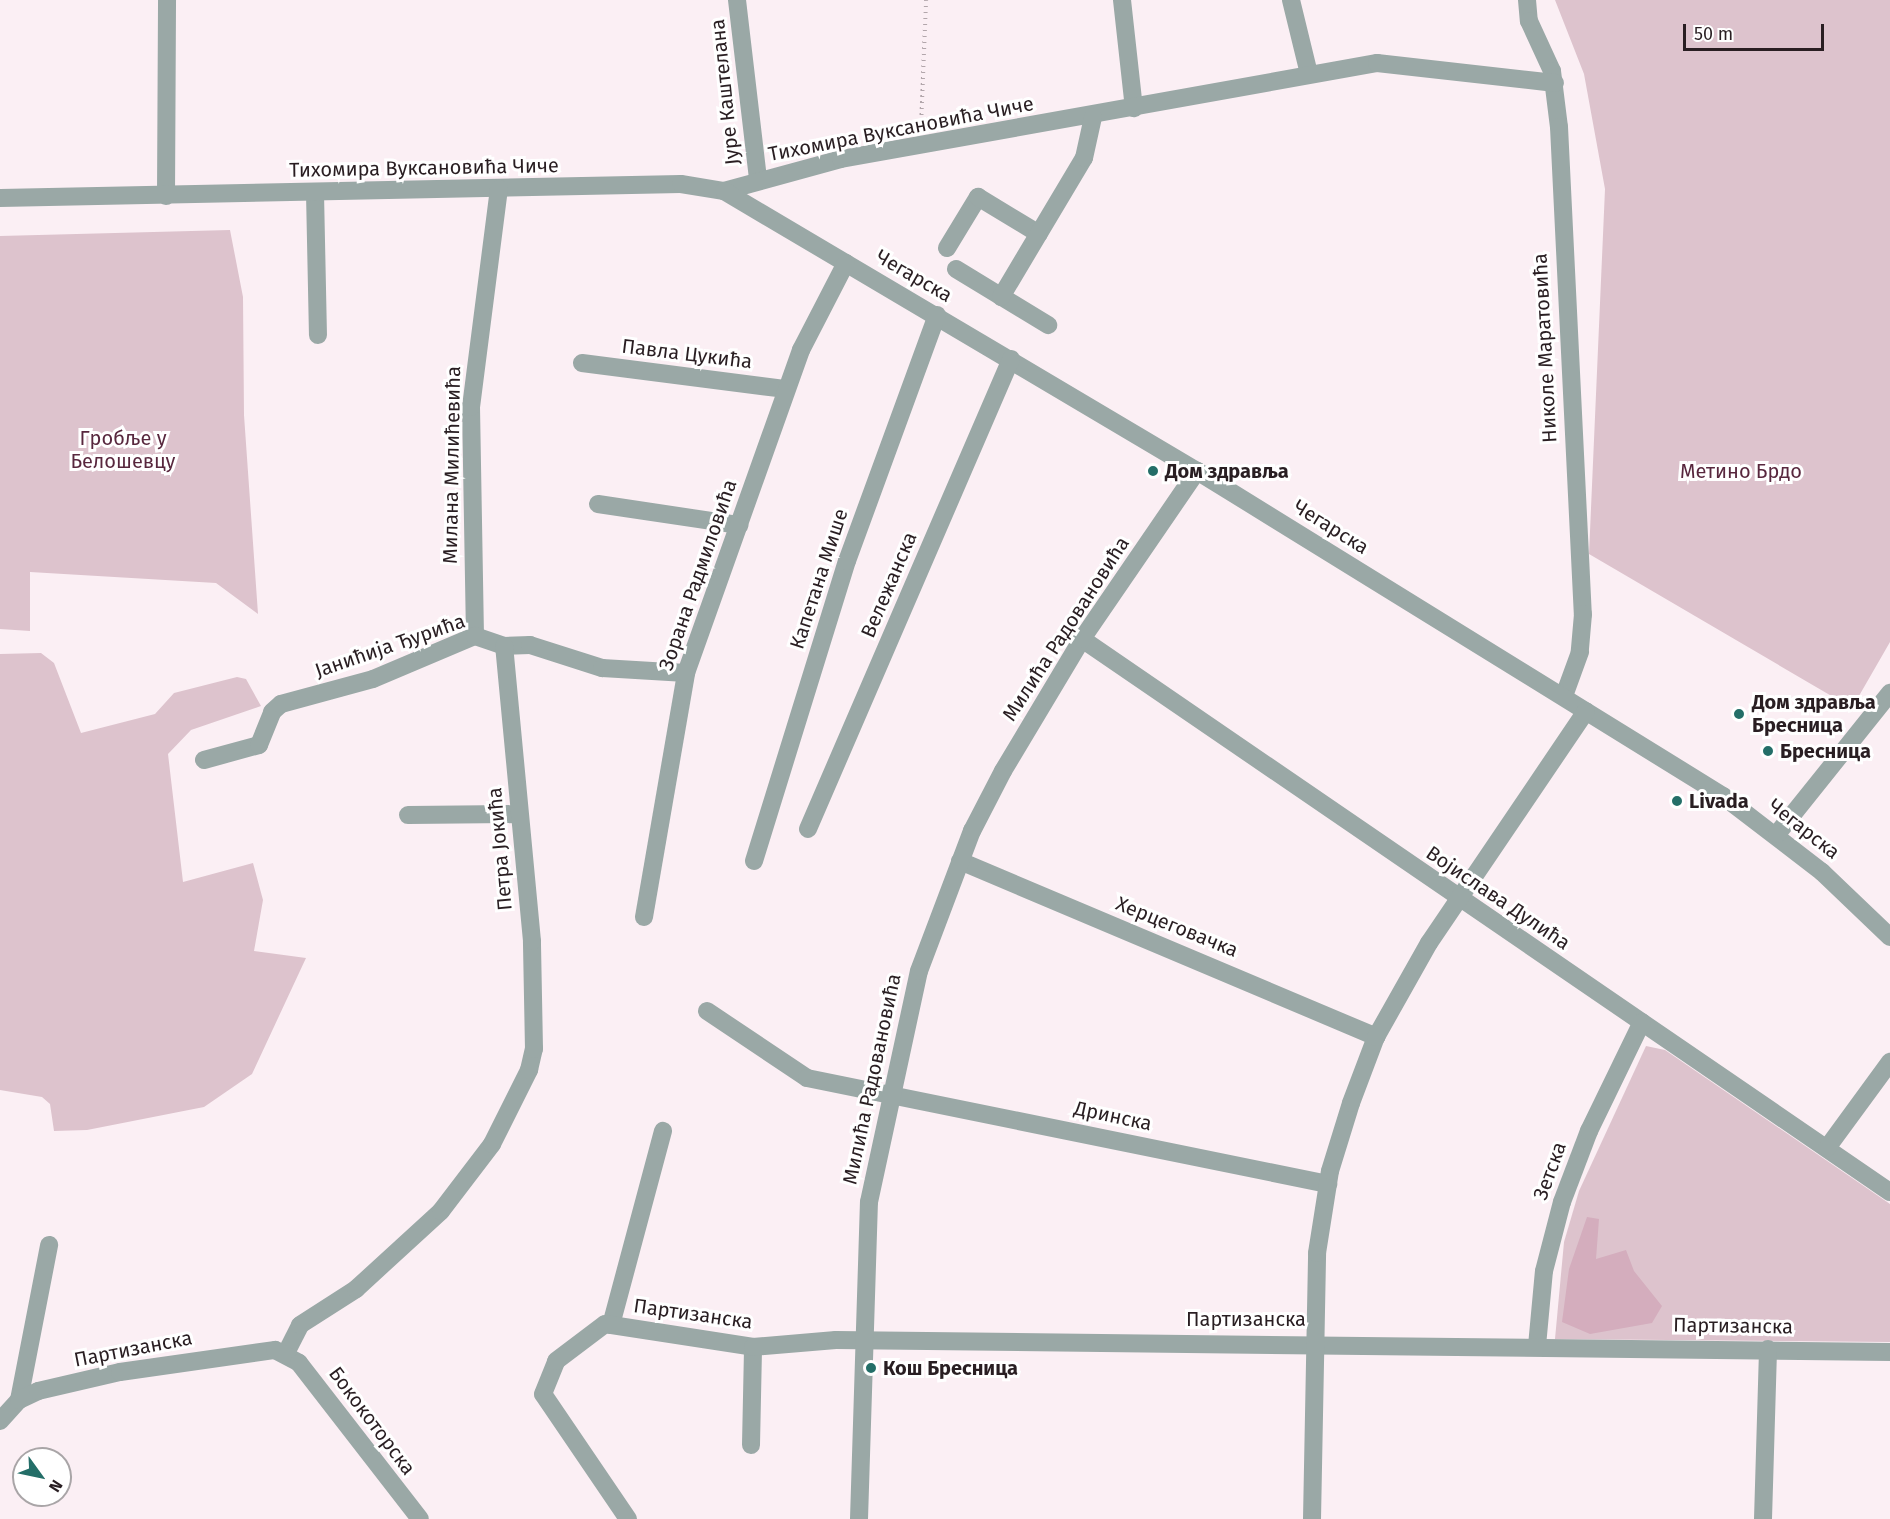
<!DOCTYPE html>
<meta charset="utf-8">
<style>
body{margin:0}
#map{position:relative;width:1890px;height:1519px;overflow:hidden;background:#fbeff4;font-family:"Fira Sans",sans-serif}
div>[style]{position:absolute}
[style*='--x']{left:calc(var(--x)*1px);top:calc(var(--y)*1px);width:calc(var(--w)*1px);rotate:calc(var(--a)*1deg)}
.green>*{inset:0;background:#ddc3cd}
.forest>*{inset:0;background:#d4adbd}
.path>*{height:4px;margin-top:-2px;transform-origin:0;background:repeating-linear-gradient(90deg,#b2a6ab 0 1.5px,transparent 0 6px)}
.minor>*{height:18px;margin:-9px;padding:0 9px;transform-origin:9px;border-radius:9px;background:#9aa8a6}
.dots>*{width:16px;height:16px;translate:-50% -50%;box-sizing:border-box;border:3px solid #fff;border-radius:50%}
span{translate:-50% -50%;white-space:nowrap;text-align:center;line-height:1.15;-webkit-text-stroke:6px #fff;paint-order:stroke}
.street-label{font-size:20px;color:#291e22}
.park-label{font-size:20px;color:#58273e}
.poi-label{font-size:20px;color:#291e22;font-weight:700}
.left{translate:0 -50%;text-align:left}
.north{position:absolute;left:12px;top:1447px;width:60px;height:60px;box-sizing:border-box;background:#fff;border:2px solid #a9a5a7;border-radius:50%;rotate:123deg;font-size:16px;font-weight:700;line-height:24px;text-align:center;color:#291e22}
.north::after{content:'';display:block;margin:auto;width:21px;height:27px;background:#246e68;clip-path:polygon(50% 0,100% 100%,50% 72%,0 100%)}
.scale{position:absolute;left:1683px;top:24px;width:141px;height:27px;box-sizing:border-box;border:3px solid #291e22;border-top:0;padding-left:8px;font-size:18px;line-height:21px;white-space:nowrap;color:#291e22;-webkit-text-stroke:4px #fff;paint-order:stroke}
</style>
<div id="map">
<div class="green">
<i style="clip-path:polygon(1555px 0,1890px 0,1890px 642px,1852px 708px,1589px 554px,1605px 189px,1584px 74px)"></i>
<i style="clip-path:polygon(230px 230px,243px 297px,244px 415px,258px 614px,216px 583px,30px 572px,30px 631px,0 629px,0 236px)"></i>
<i style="clip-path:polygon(41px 653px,54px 663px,81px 733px,155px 714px,174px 693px,237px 677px,246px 679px,261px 706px,191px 730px,168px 754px,183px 882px,253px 863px,263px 900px,254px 951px,306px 958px,252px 1074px,204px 1107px,87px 1130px,54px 1131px,50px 1104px,42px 1097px,0 1090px,0 654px)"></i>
<i style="clip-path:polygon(1646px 1046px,1665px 1050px,1890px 1204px,1890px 1342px,1555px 1339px,1564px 1242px,1579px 1191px)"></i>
</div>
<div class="forest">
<i style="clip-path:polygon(1587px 1217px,1599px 1219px,1596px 1259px,1626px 1250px,1634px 1271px,1662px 1306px,1652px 1323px,1590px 1334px,1562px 1322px,1569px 1269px)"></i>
</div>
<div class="path">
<i style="--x:921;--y:127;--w:127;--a:-87.7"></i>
</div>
<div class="minor">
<i style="--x:737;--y:0;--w:180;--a:83.3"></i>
<i style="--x:1122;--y:0;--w:109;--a:83.7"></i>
<i style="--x:1291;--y:0;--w:76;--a:76.3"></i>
<i style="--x:1527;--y:0;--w:21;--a:85"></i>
<i style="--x:1529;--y:21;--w:55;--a:65.3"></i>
<i style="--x:1552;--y:71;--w:56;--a:82.9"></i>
<i style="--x:1559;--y:127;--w:488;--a:87.2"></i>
<i style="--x:1583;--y:614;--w:38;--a:95"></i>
<i style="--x:1580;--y:652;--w:47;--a:110"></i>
<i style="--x:724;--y:191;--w:121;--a:-15.3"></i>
<i style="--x:841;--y:159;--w:545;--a:-10.15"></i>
<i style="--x:1377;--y:63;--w:179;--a:6.4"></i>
<i style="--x:315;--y:193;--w:142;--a:88.8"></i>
<i style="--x:166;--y:196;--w:196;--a:-89.7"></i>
<i style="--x:0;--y:198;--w:681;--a:-1.18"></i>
<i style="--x:681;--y:184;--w:44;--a:9.2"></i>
<i style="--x:724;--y:191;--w:550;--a:30.62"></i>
<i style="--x:1197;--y:471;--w:618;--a:31.71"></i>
<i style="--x:1723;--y:796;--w:125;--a:37.5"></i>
<i style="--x:1822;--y:872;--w:94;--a:43.7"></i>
<i style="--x:947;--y:248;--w:60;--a:-58.7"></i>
<i style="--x:978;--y:197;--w:71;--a:31.2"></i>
<i style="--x:956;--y:269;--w:108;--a:31.3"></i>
<i style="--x:1001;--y:297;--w:162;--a:-59.2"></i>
<i style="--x:1084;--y:158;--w:42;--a:-77.6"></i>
<i style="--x:582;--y:363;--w:206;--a:7.3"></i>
<i style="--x:598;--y:504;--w:143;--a:8.5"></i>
<i style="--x:475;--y:636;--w:229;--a:-91"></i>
<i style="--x:471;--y:407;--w:220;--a:-82.7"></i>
<i style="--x:1082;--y:639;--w:979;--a:34.39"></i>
<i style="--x:204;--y:760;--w:57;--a:-15.3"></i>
<i style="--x:259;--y:745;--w:35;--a:-68"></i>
<i style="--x:272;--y:712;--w:12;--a:-42"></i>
<i style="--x:281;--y:704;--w:95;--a:-15.2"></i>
<i style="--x:373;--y:679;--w:111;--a:-22.9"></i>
<i style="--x:475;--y:636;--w:31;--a:19"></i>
<i style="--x:504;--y:646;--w:26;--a:-2"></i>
<i style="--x:530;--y:645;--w:76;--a:17.7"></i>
<i style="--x:602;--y:668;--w:84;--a:3.4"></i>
<i style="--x:408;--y:815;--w:110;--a:-0.5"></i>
<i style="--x:808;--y:829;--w:512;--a:-66.64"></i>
<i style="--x:1777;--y:834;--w:181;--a:-51.3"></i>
<i style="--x:754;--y:861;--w:314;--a:-72.8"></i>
<i style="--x:847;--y:561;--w:262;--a:-69.9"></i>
<i style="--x:960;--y:861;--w:452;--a:22.9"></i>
<i style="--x:644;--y:917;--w:248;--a:-80.2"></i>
<i style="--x:686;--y:673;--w:343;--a:-70.4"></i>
<i style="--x:801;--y:350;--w:98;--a:-62.7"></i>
<i style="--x:707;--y:1011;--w:120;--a:33.8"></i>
<i style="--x:807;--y:1078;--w:532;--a:11.5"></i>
<i style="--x:1827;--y:1148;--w:107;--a:-53.8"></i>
<i style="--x:611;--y:1325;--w:201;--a:-75"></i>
<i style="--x:1537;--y:1346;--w:75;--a:-84.7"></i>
<i style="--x:1544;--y:1271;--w:71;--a:-75.4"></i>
<i style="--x:1562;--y:1202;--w:76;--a:-69.2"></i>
<i style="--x:1589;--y:1131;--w:121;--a:-64.1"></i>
<i style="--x:286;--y:1353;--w:31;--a:-63"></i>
<i style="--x:300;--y:1325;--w:67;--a:-32.7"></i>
<i style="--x:356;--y:1289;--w:115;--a:-42.5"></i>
<i style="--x:441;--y:1211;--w:84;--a:-52.7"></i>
<i style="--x:492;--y:1144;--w:83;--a:-63.4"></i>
<i style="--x:529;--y:1070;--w:22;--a:-77"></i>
<i style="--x:534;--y:1049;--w:108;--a:-91.1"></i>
<i style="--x:532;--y:941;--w:296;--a:-95.4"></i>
<i style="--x:19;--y:1400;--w:158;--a:-79"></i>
<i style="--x:0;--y:1421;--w:28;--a:-48"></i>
<i style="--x:19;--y:1400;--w:21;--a:-25"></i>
<i style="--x:38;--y:1391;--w:84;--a:-13"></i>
<i style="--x:120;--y:1372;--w:157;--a:-8.1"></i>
<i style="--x:275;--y:1350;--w:27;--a:28"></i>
<i style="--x:299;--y:1363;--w:197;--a:52.2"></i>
<i style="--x:751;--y:1445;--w:98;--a:-88.8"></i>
<i style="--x:628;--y:1519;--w:151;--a:-124.2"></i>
<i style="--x:543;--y:1394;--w:35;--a:-68"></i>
<i style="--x:556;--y:1361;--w:61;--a:-37.1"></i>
<i style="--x:605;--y:1324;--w:150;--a:8.8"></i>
<i style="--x:753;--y:1347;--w:83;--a:-4.8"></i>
<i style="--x:836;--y:1340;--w:1054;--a:0.65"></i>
<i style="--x:859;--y:1519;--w:317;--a:-88.2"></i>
<i style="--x:869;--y:1202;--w:236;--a:-77.8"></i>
<i style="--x:919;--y:971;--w:150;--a:-69.3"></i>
<i style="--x:972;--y:831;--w:68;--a:-62.7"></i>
<i style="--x:1003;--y:771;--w:154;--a:-59.1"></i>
<i style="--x:1082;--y:639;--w:204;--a:-55.6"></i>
<i style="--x:1312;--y:1519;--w:266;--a:-88.9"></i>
<i style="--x:1317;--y:1253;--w:83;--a:-81"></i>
<i style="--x:1330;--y:1171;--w:71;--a:-72.8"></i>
<i style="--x:1351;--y:1103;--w:71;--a:-69.3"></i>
<i style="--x:1376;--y:1037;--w:108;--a:-60.6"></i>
<i style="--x:1429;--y:943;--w:280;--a:-55.9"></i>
<i style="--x:1763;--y:1519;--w:170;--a:-88.3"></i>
</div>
<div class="dots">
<i style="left:1153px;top:471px;background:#246e68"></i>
<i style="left:1739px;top:714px;background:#246e68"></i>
<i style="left:1768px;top:751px;background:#246e68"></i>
<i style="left:1677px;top:801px;background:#246e68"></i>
<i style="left:871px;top:1368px;background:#246e68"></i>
</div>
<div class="street-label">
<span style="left:725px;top:92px;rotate:-96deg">Јуре Каштелана</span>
<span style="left:901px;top:129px;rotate:-11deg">Тихомира Вуксановића Чиче</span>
<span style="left:424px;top:168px;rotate:-1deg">Тихомира Вуксановића Чиче</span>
<span style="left:914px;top:276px;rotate:30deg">Чегарска</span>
<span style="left:1545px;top:348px;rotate:-93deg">Николе Маратовића</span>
<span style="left:687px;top:354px;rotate:7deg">Павла Цукића</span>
<span style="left:452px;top:465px;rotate:-89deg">Милана Милићевића</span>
<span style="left:1331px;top:527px;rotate:32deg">Чегарска</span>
<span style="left:698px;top:575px;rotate:-71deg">Зорана Радмиловића</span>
<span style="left:819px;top:579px;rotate:-72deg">Капетана Мише</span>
<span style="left:889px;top:585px;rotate:-67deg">Вележанска</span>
<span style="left:1066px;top:629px;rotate:-57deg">Милића Радовановића</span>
<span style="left:390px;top:646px;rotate:-19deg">Јанићија Ђурића</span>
<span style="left:1804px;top:829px;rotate:38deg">Чегарска</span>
<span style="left:500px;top:849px;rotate:-95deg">Петра Јокића</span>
<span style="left:1498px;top:898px;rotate:34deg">Војислава Дулића</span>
<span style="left:1177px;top:927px;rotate:22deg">Херцеговачка</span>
<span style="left:872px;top:1079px;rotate:-78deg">Милића Радовановића</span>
<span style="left:1113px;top:1116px;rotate:12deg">Дринска</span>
<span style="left:1550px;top:1171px;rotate:-70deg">Зетска</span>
<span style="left:693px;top:1314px;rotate:8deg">Партизанска</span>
<span style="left:1246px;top:1319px">Партизанска</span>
<span style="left:1733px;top:1326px;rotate:1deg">Партизанска</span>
<span style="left:133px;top:1349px;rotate:-11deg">Партизанска</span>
<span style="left:372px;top:1421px;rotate:53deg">Бококоторска</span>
</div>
<div class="park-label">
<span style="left:123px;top:450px">Гробље у<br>Белошевцу</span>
<span style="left:1741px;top:471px">Метино Брдо</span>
</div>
<div class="poi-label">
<span class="left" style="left:1165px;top:471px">Дом здравља</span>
<span class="left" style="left:1752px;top:714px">Дом здравља<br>Бресница</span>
<span class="left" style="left:1780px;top:751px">Бресница</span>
<span class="left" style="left:1689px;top:801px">Livada</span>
<span class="left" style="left:883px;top:1368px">Кош Бресница</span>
</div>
<div class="north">N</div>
<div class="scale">50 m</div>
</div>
